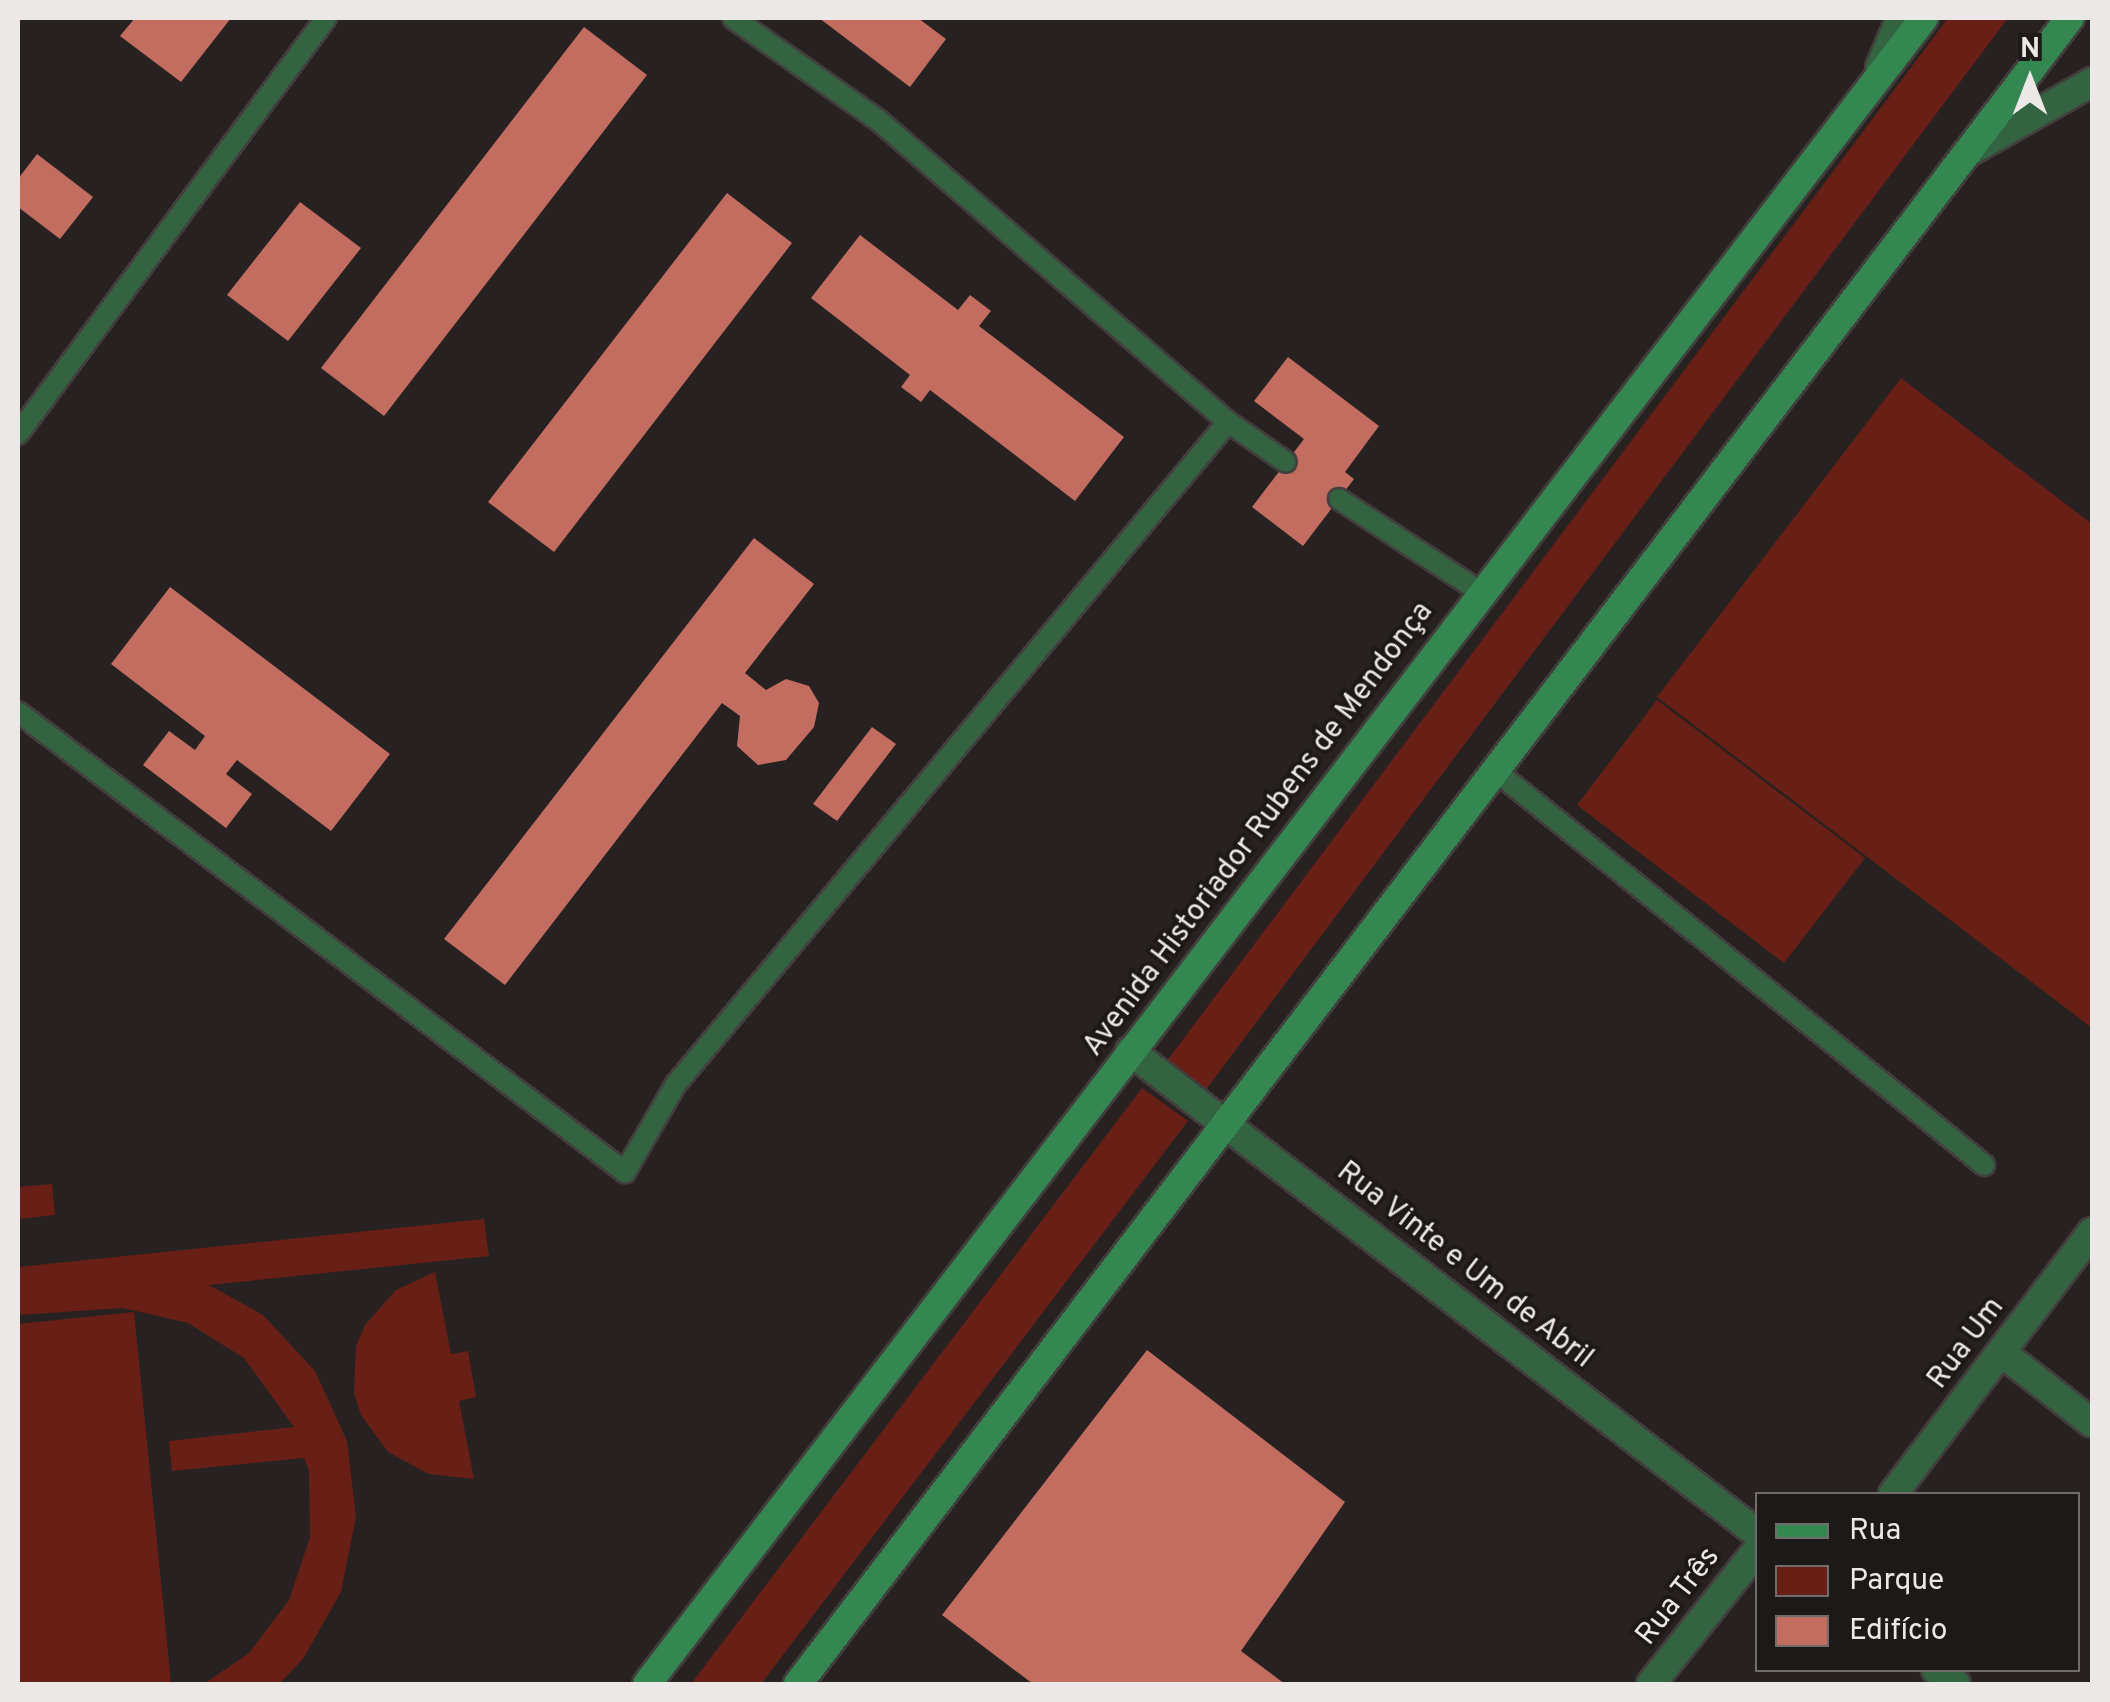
<!DOCTYPE html>
<meta charset="utf-8">
<style>
body{margin:0}
#map{position:relative;width:2110px;height:1702px;overflow:hidden;background:#272221;font-family:Overpass,sans-serif}
div>[style]{position:absolute}
[style*='--x']{left:calc(var(--x)*1px);top:calc(var(--y)*1px);width:calc(var(--w)*1px);rotate:calc(var(--a)*1deg)}
.green>*{inset:0;background:#681f16}
.building>*{inset:0;background:#c36d60}
.roads{filter:drop-shadow(2px 0 #423e3d) drop-shadow(-2px 0 #423e3d) drop-shadow(0 2px #423e3d) drop-shadow(0 -2px #423e3d)}
.service>*{height:20px;margin:-10px;padding:0 10px;transform-origin:10px;border-radius:10px;background:#336341}
.minor>*{height:28px;margin:-14px;padding:0 14px;transform-origin:14px;border-radius:14px;background:#336341}
.tertiary>*{height:28px;margin:-14px;padding:0 14px;transform-origin:14px;border-radius:14px;background:#336341}
.secondary>*{height:28px;margin:-14px;padding:0 14px;transform-origin:14px;border-radius:14px;background:#348750}
span{translate:-50% -50%;white-space:nowrap;text-align:center;line-height:1.15;-webkit-text-stroke:8px #1d1918;paint-order:stroke}
.street-label{font-size:30px;color:#ebe8e7}
.frame{position:absolute;inset:0;border:20px solid #ebe8e7;pointer-events:none}
.legend{position:absolute;left:1755px;top:1492px;width:325px;height:180px;box-sizing:border-box;background:#1d1918;border:2px solid #6f6c6b;margin:0;padding:12px 18px;list-style:none;font-size:30px;color:#ebe8e7}
.legend li{display:flex;align-items:center;gap:20px;height:50px}
.legend b{width:50px;border:2px solid #6f6c6b}
.north{position:absolute;left:1980px;top:30px;width:100px;height:100px;-webkit-text-stroke:8px #1d1918;paint-order:stroke;rotate:0deg;font-size:28px;font-weight:700;line-height:40px;text-align:center;color:#ebe8e7}
.north::after{content:'';display:block;margin:auto;width:35px;height:45px;background:#ebe8e7;clip-path:polygon(50% 0,100% 100%,50% 72%,0 100%)}
</style>
<div id="map">
<div class="green">
<i style="clip-path:polygon(1948px 18px,2008px 18px,1205px 1091px,1166px 1062px)"></i>
<i style="clip-path:polygon(1901px 378px,2092px 524px,2092px 1028px,1657px 697px)"></i>
<i style="clip-path:polygon(1657px 700px,1865px 858px,1784px 963px,1577px 805px)"></i>
<i style="clip-path:polygon(1142px 1088px,1188px 1121px,761px 1684px,691px 1684px)"></i>
<i style="clip-path:polygon(52px 1184px,55px 1215px,18px 1219px,18px 1187px)"></i>
<i style="clip-path:polygon(484px 1219px,489px 1256px,209px 1285px,263px 1315px,315px 1371px,347px 1441px,356px 1517px,341px 1592px,303px 1659px,279px 1684px,204px 1684px,249px 1653px,289px 1600px,310px 1537px,309px 1471px,304px 1458px,172px 1471px,169px 1441px,294px 1427px,244px 1358px,188px 1323px,123px 1308px,18px 1315px,18px 1267px)"></i>
<i style="clip-path:polygon(435px 1272px,451px 1354px,468px 1351px,476px 1397px,459px 1401px,474px 1479px,429px 1474px,388px 1452px,361px 1415px,354px 1393px,356px 1346px,365px 1325px,396px 1290px)"></i>
<i style="clip-path:polygon(134px 1312px,171px 1683px,18px 1684px,18px 1324px)"></i>
</div>
<div class="building">
<i style="clip-path:polygon(135px 18px,231px 18px,181px 82px,120px 36px)"></i>
<i style="clip-path:polygon(819px 18px,918px 18px,946px 39px,910px 87px)"></i>
<i style="clip-path:polygon(584px 27px,647px 75px,384px 416px,321px 368px)"></i>
<i style="clip-path:polygon(37px 154px,93px 197px,60px 239px,18px 207px,18px 179px)"></i>
<i style="clip-path:polygon(727px 193px,792px 243px,554px 552px,488px 502px)"></i>
<i style="clip-path:polygon(300px 202px,361px 248px,288px 341px,227px 295px)"></i>
<i style="clip-path:polygon(860px 235px,958px 310px,970px 295px,991px 311px,979px 326px,1124px 437px,1075px 501px,930px 390px,921px 402px,901px 387px,910px 375px,811px 298px)"></i>
<i style="clip-path:polygon(1288px 357px,1379px 426px,1345px 472px,1354px 479px,1303px 546px,1252px 507px,1304px 439px,1254px 401px)"></i>
<i style="clip-path:polygon(754px 538px,814px 584px,745px 673px,766px 690px,786px 679px,809px 686px,819px 703px,814px 727px,786px 760px,758px 765px,737px 746px,740px 716px,722px 703px,505px 985px,444px 939px)"></i>
<i style="clip-path:polygon(170px 587px,390px 754px,331px 831px,237px 760px,226px 774px,252px 794px,226px 828px,143px 765px,169px 731px,195px 750px,205px 736px,111px 664px)"></i>
<i style="clip-path:polygon(872px 727px,896px 744px,837px 821px,813px 804px)"></i>
<i style="clip-path:polygon(1147px 1350px,1345px 1502px,1241px 1651px,1285px 1684px,1033px 1684px,942px 1615px)"></i>
</div>
<div class="roads">
<div class="service">
<i style="--x:1228;--y:422;--w:70;--a:34.6"></i>
<i style="--x:18;--y:434;--w:518;--a:-53.48"></i>
<i style="--x:1339;--y:499;--w:171;--a:33.3"></i>
<i style="--x:18;--y:712;--w:762;--a:37.16"></i>
<i style="--x:625;--y:1172;--w:102;--a:-59.9"></i>
<i style="--x:676;--y:1084;--w:862;--a:-50.18"></i>
<i style="--x:1228;--y:422;--w:462;--a:-139.2"></i>
<i style="--x:878;--y:120;--w:177;--a:-144.9"></i>
<i style="--x:1497;--y:772;--w:626;--a:38.9"></i>
</div>
<div class="minor">
<i style="--x:1130;--y:1051;--w:792;--a:37.56"></i>
<i style="--x:2001;--y:1352;--w:115;--a:38"></i>
<i style="--x:1893;--y:1494;--w:329;--a:-52.8"></i>
<i style="--x:1936;--y:1670;--w:24;--a:35"></i>
<i style="--x:1651;--y:1684;--w:172;--a:-51.6"></i>
</div>
<div class="tertiary">
<i style="--x:1880;--y:67;--w:53;--a:-66.8"></i>
<i style="--x:1967;--y:153;--w:144;--a:-29.6"></i>
</div>
<div class="secondary">
<i style="--x:647;--y:1684;--w:2099;--a:-52.53"></i>
<i style="--x:798;--y:1684;--w:2096;--a:-52.64"></i>
</div>
</div>
<div class="street-label">
<span style="left:1259px;top:830px;rotate:-53deg">Avenida Historiador Rubens de Mendonça</span>
<span style="left:1464px;top:1266px;rotate:38deg">Rua Vinte e Um de Abril</span>
<span style="left:1967px;top:1344px;rotate:-53deg">Rua Um</span>
<span style="left:1679px;top:1597px;rotate:-52deg">Rua Três</span>
</div>
<div class="frame"></div>
<ul class="legend">
<li><b style="height:12px;background:#348750"></b>Rua</li>
<li><b style="height:28px;background:#681f16"></b>Parque</li>
<li><b style="height:28px;background:#c36d60"></b>Edifício</li>
</ul>
<div class="north">N</div>
</div>
